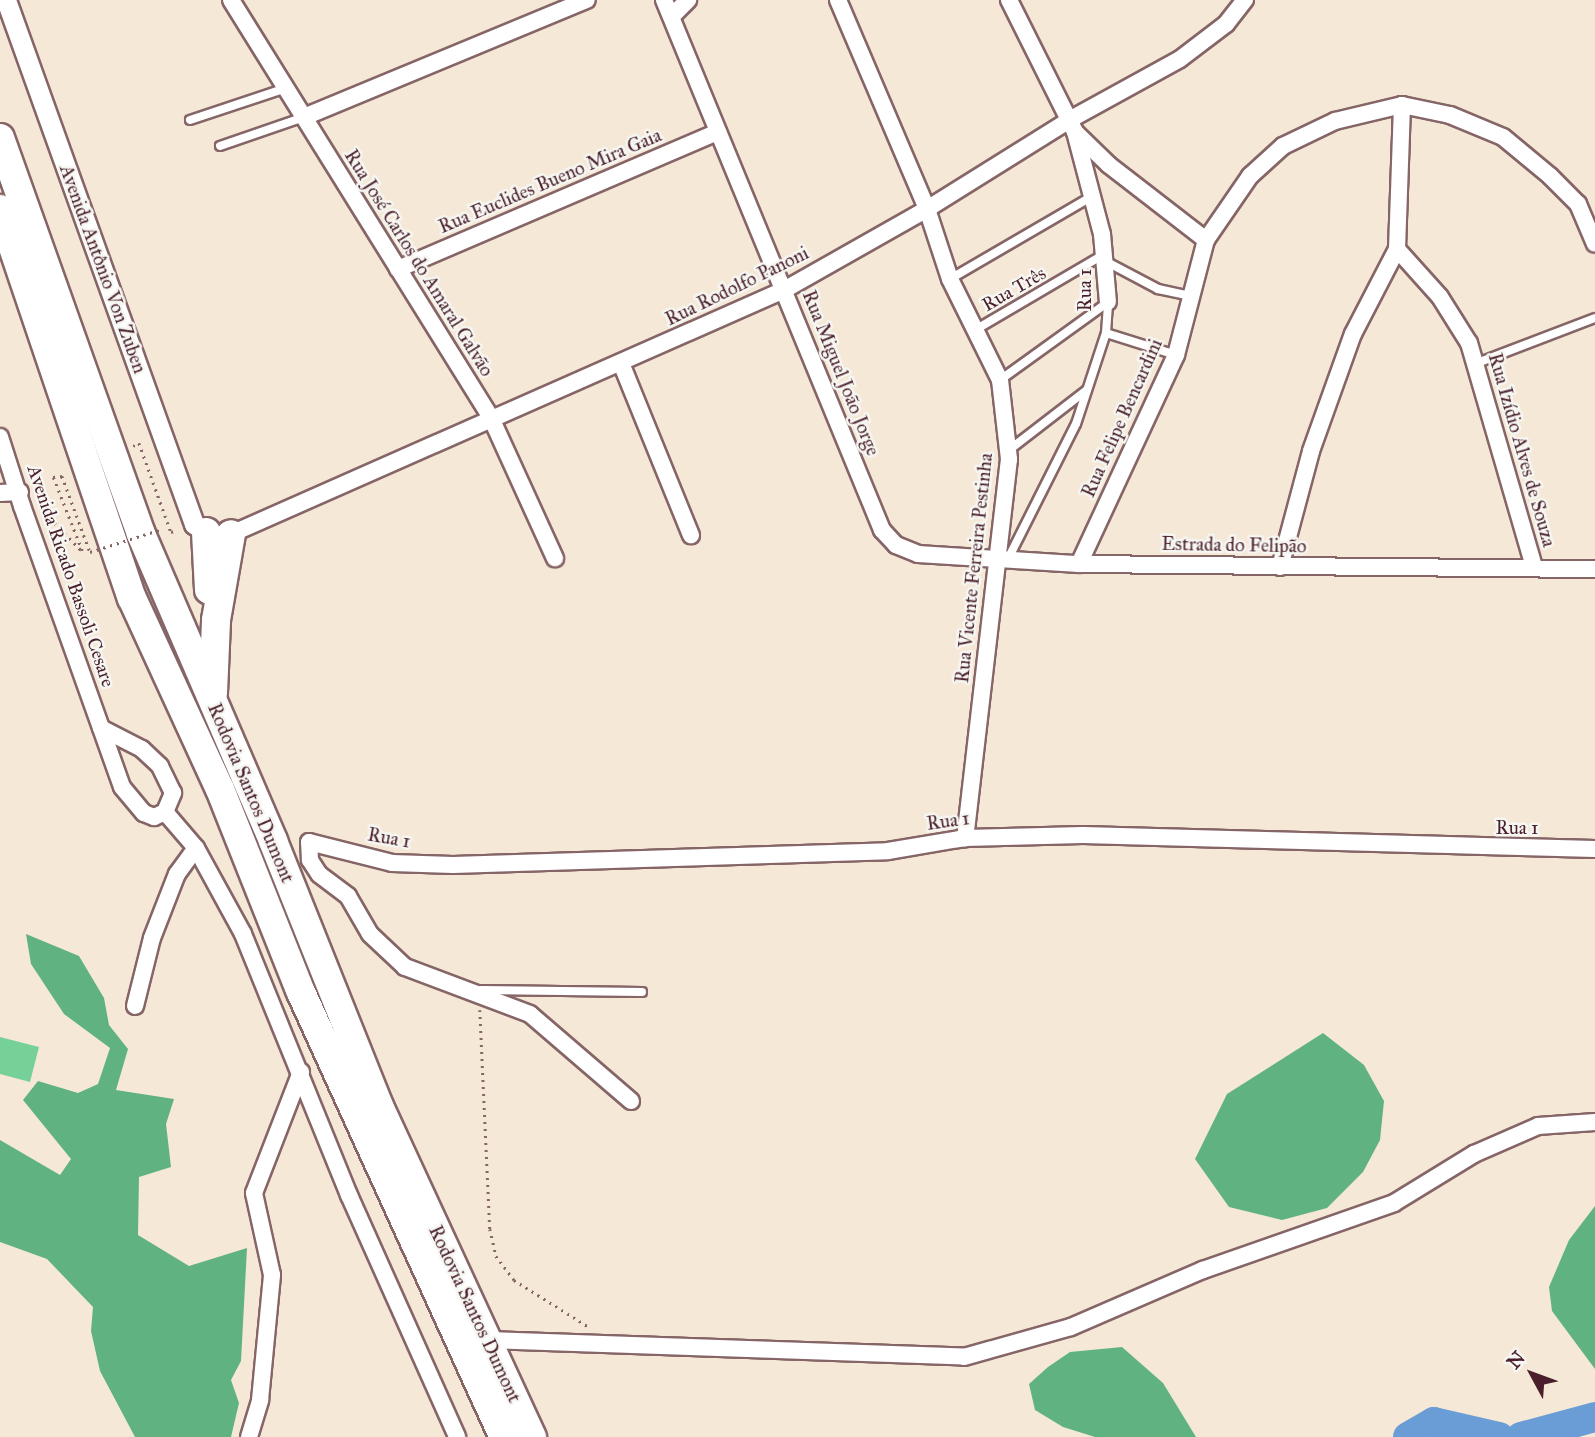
<!DOCTYPE html>
<meta charset="utf-8">
<style>
body{margin:0}
#map{position:relative;width:1595px;height:1437px;overflow:hidden;background:#f5e8d7;font-family:"IM FELL Great Primer",serif}
div>[style]{position:absolute}
[style*='--x']{left:calc(var(--x)*1px);top:calc(var(--y)*1px);width:calc(var(--w)*1px);rotate:calc(var(--a)*1deg)}
.green>*{inset:0;background:#76d198}
.forest>*{inset:0;background:#60b380}
.river>*{height:30px;margin:-15px;padding:0 15px;transform-origin:15px;border-radius:15px;background:#6a9dd5}
.path>*{height:2.5px;margin-top:-1.25px;transform-origin:0;background:repeating-linear-gradient(90deg,#866567 0 2px,transparent 0 7px)}
.roads{filter:drop-shadow(2px 0 #866567) drop-shadow(-2px 0 #866567) drop-shadow(0 2px #866567) drop-shadow(0 -2px #866567)}
.service>*{height:8px;margin:-4px;padding:0 4px;transform-origin:4px;border-radius:4px;background:#fff}
.minor>*{height:16px;margin:-8px;padding:0 8px;transform-origin:8px;border-radius:8px;background:#fff}
.tertiary>*{height:19px;margin:-9.5px;padding:0 9.5px;transform-origin:9.5px;border-radius:9.5px;background:#fff}
.motorway>*{height:28px;margin:-14px;padding:0 14px;transform-origin:14px;border-radius:14px;background:#fff}
.path-bridge>*{height:2.5px;margin-top:-1.25px;transform-origin:0;background:repeating-linear-gradient(90deg,#866567 0 2px,transparent 0 7px)}
span{translate:-50% -50%;white-space:nowrap;text-align:center;line-height:1.15;-webkit-text-stroke:5px #f6f6f2;paint-order:stroke}
.street-label{font-size:19px;color:#4a1f2b}
.north{position:absolute;left:1497px;top:1339px;width:70px;height:70px;-webkit-text-stroke:5px #f6f6f2;paint-order:stroke;rotate:311deg;font-size:19px;font-weight:700;line-height:28px;text-align:center;color:#4a1f2b}
.north::after{content:'';display:block;margin:auto;width:24px;height:32px;background:#4a1f2b;clip-path:polygon(50% 0,100% 100%,50% 72%,0 100%)}
</style>
<div id="map">
<div class="green">
<i style="clip-path:polygon(0 1037px,39px 1047px,30px 1082px,0 1074px)"></i>
</div>
<div class="forest">
<i style="clip-path:polygon(26px 934px,79px 956px,104px 998px,109px 1025px,128px 1049px,116px 1090px,174px 1099px,166px 1124px,171px 1167px,139px 1177px,138px 1235px,189px 1266px,247px 1248px,241px 1361px,231px 1380px,239px 1403px,231px 1437px,135px 1437px,100px 1371px,91px 1331px,93px 1307px,47px 1259px,0 1242px,0 1140px,60px 1175px,71px 1159px,23px 1100px,38px 1081px,78px 1093px,98px 1084px,110px 1048px,64px 1014px,31px 964px)"></i>
<i style="clip-path:polygon(1323px 1033px,1364px 1065px,1384px 1101px,1380px 1140px,1363px 1172px,1327px 1208px,1282px 1220px,1229px 1207px,1195px 1159px,1227px 1094px)"></i>
<i style="clip-path:polygon(1595px 1206px,1595px 1369px,1552px 1311px,1549px 1287px,1569px 1240px)"></i>
<i style="clip-path:polygon(1122px 1347px,1163px 1383px,1196px 1437px,1095px 1437px,1063px 1427px,1035px 1410px,1029px 1384px,1048px 1367px,1070px 1352px)"></i>
</div>
<div class="river">
<i style="--x:1408;--y:1437;--w:30;--a:-30"></i>
<i style="--x:1434;--y:1422;--w:67;--a:13"></i>
<i style="--x:1521;--y:1437;--w:77;--a:-15.1"></i>
</div>
<div class="path">
<i style="--x:133;--y:446;--w:7;--a:-27"></i>
<i style="--x:139;--y:443;--w:95;--a:70.2"></i>
<i style="--x:171;--y:532;--w:6;--a:-18"></i>
<i style="--x:40;--y:508;--w:60;--a:45.7"></i>
<i style="--x:82;--y:551;--w:79;--a:-111.4"></i>
<i style="--x:53;--y:477;--w:9;--a:-6"></i>
<i style="--x:62;--y:476;--w:81;--a:69.8"></i>
<i style="--x:480;--y:1010;--w:219;--a:87.4"></i>
<i style="--x:490;--y:1229;--w:28;--a:77"></i>
<i style="--x:496;--y:1256;--w:30;--a:53"></i>
<i style="--x:514;--y:1280;--w:89;--a:32.1"></i>
</div>
<div class="roads">
<div class="service">
<i style="--x:190;--y:120;--w:101;--a:-18.4"></i>
<i style="--x:220;--y:146;--w:89;--a:-19"></i>
<i style="--x:1107;--y:262;--w:58;--a:27.9"></i>
<i style="--x:1158;--y:289;--w:34;--a:12"></i>
<i style="--x:950;--y:279;--w:161;--a:-30.2"></i>
<i style="--x:975;--y:330;--w:148;--a:-30.4"></i>
<i style="--x:1106;--y:333;--w:73;--a:17.4"></i>
<i style="--x:1477;--y:363;--w:126;--a:-20.9"></i>
<i style="--x:1000;--y:380;--w:133;--a:-35.8"></i>
<i style="--x:1009;--y:450;--w:98;--a:-37.6"></i>
<i style="--x:1009;--y:557;--w:149;--a:-63.3"></i>
<i style="--x:1076;--y:424;--w:96;--a:-71.8"></i>
<i style="--x:1106;--y:333;--w:31;--a:-86"></i>
<i style="--x:481;--y:990;--w:161;--a:0.7"></i>
</div>
<div class="minor">
<i style="--x:231;--y:0;--w:494;--a:58.1"></i>
<i style="--x:492;--y:420;--w:152;--a:65.5"></i>
<i style="--x:664;--y:0;--w:573;--a:67.64"></i>
<i style="--x:882;--y:530;--w:21;--a:47"></i>
<i style="--x:896;--y:545;--w:24;--a:22"></i>
<i style="--x:918;--y:554;--w:161;--a:3.6"></i>
<i style="--x:1079;--y:564;--w:516;--a:0.56"></i>
<i style="--x:838;--y:0;--w:227;--a:66.9"></i>
<i style="--x:927;--y:209;--w:74;--a:71.8"></i>
<i style="--x:950;--y:279;--w:113;--a:63.7"></i>
<i style="--x:1000;--y:380;--w:80;--a:83.5"></i>
<i style="--x:1009;--y:459;--w:382;--a:96.6"></i>
<i style="--x:1009;--y:0;--w:148;--a:63.4"></i>
<i style="--x:1075;--y:132;--w:47;--a:44.1"></i>
<i style="--x:1109;--y:165;--w:123;--a:37.7"></i>
<i style="--x:672;--y:16;--w:23;--a:-45"></i>
<i style="--x:304;--y:117;--w:306;--a:-22.5"></i>
<i style="--x:1075;--y:132;--w:106;--a:75.2"></i>
<i style="--x:1102;--y:234;--w:68;--a:85"></i>
<i style="--x:1397;--y:249;--w:64;--a:48.1"></i>
<i style="--x:1440;--y:297;--w:54;--a:57.8"></i>
<i style="--x:1469;--y:343;--w:233;--a:73.8"></i>
<i style="--x:398;--y:269;--w:348;--a:-23.2"></i>
<i style="--x:621;--y:363;--w:186;--a:67.9"></i>
<i style="--x:0;--y:437;--w:72;--a:72.3"></i>
<i style="--x:22;--y:506;--w:298;--a:70.4"></i>
<i style="--x:122;--y:787;--w:34;--a:50"></i>
<i style="--x:144;--y:813;--w:11;--a:22"></i>
<i style="--x:154;--y:817;--w:12;--a:-24"></i>
<i style="--x:165;--y:812;--w:21;--a:-67"></i>
<i style="--x:173;--y:793;--w:30;--a:-116"></i>
<i style="--x:160;--y:766;--w:25;--a:-137"></i>
<i style="--x:142;--y:749;--w:46;--a:-152.9"></i>
<i style="--x:0;--y:493;--w:20;--a:-3"></i>
<i style="--x:223;--y:533;--w:8;--a:7"></i>
<i style="--x:231;--y:534;--w:604;--a:-23.81"></i>
<i style="--x:784;--y:290;--w:164;--a:-29.5"></i>
<i style="--x:927;--y:209;--w:170;--a:-32"></i>
<i style="--x:1071;--y:119;--w:124;--a:-28.8"></i>
<i style="--x:1180;--y:59;--w:58;--a:-37.3"></i>
<i style="--x:1226;--y:24;--w:31;--a:-52"></i>
<i style="--x:1079;--y:564;--w:230;--a:-65.1"></i>
<i style="--x:1176;--y:355;--w:119;--a:-75.4"></i>
<i style="--x:1206;--y:240;--w:78;--a:-55.5"></i>
<i style="--x:1250;--y:176;--w:45;--a:-42.3"></i>
<i style="--x:1283;--y:146;--w:58;--a:-25.7"></i>
<i style="--x:1335;--y:121;--w:69;--a:-13.4"></i>
<i style="--x:1402;--y:105;--w:49;--a:11.8"></i>
<i style="--x:1450;--y:115;--w:57;--a:22.5"></i>
<i style="--x:1503;--y:137;--w:61;--a:39.7"></i>
<i style="--x:1550;--y:176;--w:40;--a:45"></i>
<i style="--x:1578;--y:204;--w:43;--a:67"></i>
<i style="--x:1280;--y:567;--w:120;--a:-75"></i>
<i style="--x:1311;--y:451;--w:124;--a:-70.3"></i>
<i style="--x:1353;--y:334;--w:96;--a:-62.6"></i>
<i style="--x:1397;--y:249;--w:144;--a:-88"></i>
<i style="--x:165;--y:812;--w:48;--a:49.3"></i>
<i style="--x:196;--y:848;--w:98;--a:61.3"></i>
<i style="--x:243;--y:934;--w:282;--a:67.9"></i>
<i style="--x:349;--y:1195;--w:265;--a:65.9"></i>
<i style="--x:135;--y:1006;--w:70;--a:-76"></i>
<i style="--x:152;--y:938;--w:69;--a:-68.7"></i>
<i style="--x:177;--y:874;--w:32;--a:-54"></i>
<i style="--x:631;--y:1101;--w:133;--a:-139.3"></i>
<i style="--x:530;--y:1014;--w:134;--a:-159.4"></i>
<i style="--x:405;--y:967;--w:48;--a:-136.7"></i>
<i style="--x:370;--y:934;--w:44;--a:-120.1"></i>
<i style="--x:348;--y:896;--w:36;--a:-143"></i>
<i style="--x:319;--y:874;--w:17;--a:-123"></i>
<i style="--x:310;--y:860;--w:18;--a:-93"></i>
<i style="--x:309;--y:842;--w:86;--a:14.2"></i>
<i style="--x:392;--y:863;--w:61;--a:1.9"></i>
<i style="--x:453;--y:865;--w:435;--a:-1.8"></i>
<i style="--x:888;--y:851;--w:78;--a:-9.6"></i>
<i style="--x:965;--y:838;--w:118;--a:-1.5"></i>
<i style="--x:1083;--y:835;--w:512;--a:1.57"></i>
<i style="--x:488;--y:1340;--w:476;--a:2"></i>
<i style="--x:964;--y:1357;--w:111;--a:-15.7"></i>
<i style="--x:1071;--y:1327;--w:144;--a:-23.4"></i>
<i style="--x:1203;--y:1270;--w:202;--a:-19.3"></i>
<i style="--x:1394;--y:1203;--w:94;--a:-31.5"></i>
<i style="--x:1474;--y:1154;--w:70;--a:-23.6"></i>
<i style="--x:1538;--y:1126;--w:57;--a:-4"></i>
<i style="--x:249;--y:1437;--w:39;--a:-73"></i>
<i style="--x:260;--y:1400;--w:126;--a:-84.5"></i>
<i style="--x:272;--y:1275;--w:84;--a:-102.4"></i>
<i style="--x:254;--y:1193;--w:130;--a:-68.8"></i>
</div>
<div class="tertiary">
<i style="--x:6;--y:0;--w:557;--a:70.26"></i>
<i style="--x:194;--y:524;--w:14;--a:34"></i>
</div>
<div class="motorway">
<i style="--x:0;--y:138;--w:420;--a:70.4"></i>
<i style="--x:141;--y:534;--w:334;--a:66.7"></i>
<i style="--x:273;--y:841;--w:285;--a:68.2"></i>
<i style="--x:379;--y:1106;--w:365;--a:65.2"></i>
<i style="--x:0;--y:209;--w:411;--a:71.3"></i>
<i style="--x:132;--y:598;--w:210;--a:65.3"></i>
<i style="--x:220;--y:789;--w:216;--a:68.3"></i>
<i style="--x:300;--y:990;--w:491;--a:65.5"></i>
<i style="--x:206;--y:532;--w:58;--a:87"></i>
<i style="--x:213;--y:693;--w:73;--a:-87.6"></i>
<i style="--x:216;--y:620;--w:87;--a:-80.1"></i>
</div>
</div>
<div class="path-bridge">
<i style="--x:90;--y:552;--w:76;--a:-17.7"></i>
</div>
<div class="street-label">
<span style="left:550px;top:181px;rotate:-23deg">Rua Euclides Bueno Mira Gaia</span>
<span style="left:419px;top:263px;rotate:58deg">Rua José Carlos do Amaral Galvão</span>
<span style="left:103px;top:269px;rotate:70deg">Avenida Antônio Von Zuben</span>
<span style="left:737px;top:286px;rotate:-26deg">Rua Rodolfo Panoni</span>
<span style="left:1014px;top:289px;rotate:-30deg">Rua Três</span>
<span style="left:1085px;top:290px;rotate:-90deg">Rua 1</span>
<span style="left:841px;top:373px;rotate:68deg">Rua Miguel João Jorge</span>
<span style="left:1122px;top:418px;rotate:-66deg">Rua Felipe Bencardini</span>
<span style="left:1522px;top:450px;rotate:74deg">Rua Izídio Alves de Souza</span>
<span style="left:1234px;top:545px;rotate:1deg">Estrada do Felipão</span>
<span style="left:974px;top:568px;rotate:-84deg">Rua Vicente Ferreira Pestinha</span>
<span style="left:71px;top:576px;rotate:71deg">Avenida Ricado Bassoli Cesare</span>
<span style="left:251px;top:793px;rotate:67deg">Rodovia Santos Dumont</span>
<span style="left:948px;top:821px;rotate:-8deg">Rua 1</span>
<span style="left:1517px;top:828px">Rua 1</span>
<span style="left:389px;top:838px;rotate:10deg">Rua 1</span>
<span style="left:475px;top:1314px;rotate:65deg">Rodovia Santos Dumont</span>
</div>
<div class="north">N</div>
</div>
